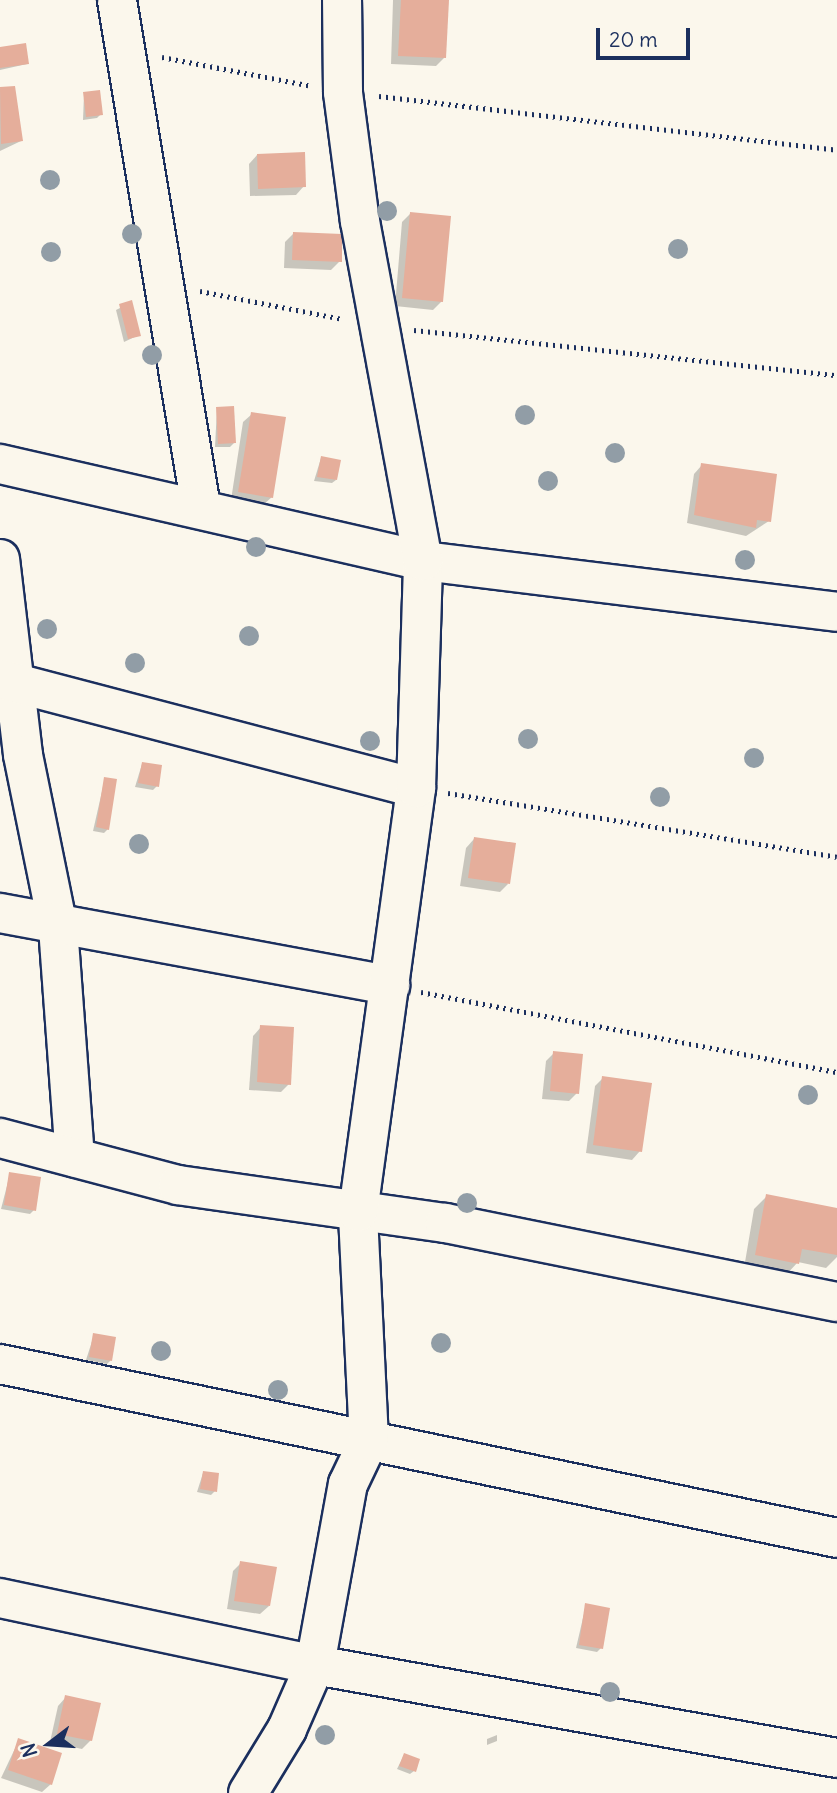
<!DOCTYPE html>
<style>
body{margin:0}
#map{position:relative;width:837px;height:1793px;overflow:hidden;background:#fbf7ec;font-family:Delius,sans-serif}
div>[style]{position:absolute}
[style*='--x']{left:calc(var(--x)*1px);top:calc(var(--y)*1px);width:calc(var(--w)*1px);rotate:calc(var(--a)*1deg)}
.shadow>*{inset:0;background:#0003}
.building>*{inset:0;background:#e5ae9b}
.path>*{height:4.5px;margin-top:-2.25px;transform-origin:0;background:repeating-linear-gradient(90deg,#1b2f5e 0 2px,transparent 0 7px)}
.roads{filter:drop-shadow(2px 0 #1b2f5e) drop-shadow(-2px 0 #1b2f5e) drop-shadow(0 2px #1b2f5e) drop-shadow(0 -2px #1b2f5e)}
.minor>*{height:38px;margin:-19px;padding:0 19px;transform-origin:19px;border-radius:19px;background:#fbf7ec}
.trees>*{width:20px;height:20px;margin:-10px;border-radius:50%;background:#919da6}
span{translate:-50% -50%;white-space:nowrap;text-align:center;line-height:1.15;-webkit-text-stroke:7px #fbf7ec;paint-order:stroke}
.north{position:absolute;left:14px;top:1709px;width:70px;height:70px;-webkit-text-stroke:5px #fbf7ec;paint-order:stroke;rotate:253deg;font-size:19px;font-weight:700;line-height:28px;text-align:center;color:#1b2f5e}
.north::after{content:'';display:block;margin:auto;width:24px;height:32px;background:#1b2f5e;clip-path:polygon(50% 0,100% 100%,50% 72%,0 100%)}
.scale{position:absolute;left:596px;top:28px;width:94px;height:32px;box-sizing:border-box;border:4px solid #1b2f5e;border-top:0;padding-left:9px;font-size:21px;line-height:24px;white-space:nowrap;color:#1b2f5e;-webkit-text-stroke:5px #fbf7ec;paint-order:stroke}
</style>
<div id="map">
<div class="shadow">
<i style="clip-path:polygon(393px 0,447px 0,444px 58px,436px 66px,391px 64px)"></i>
<i style="clip-path:polygon(0 49px,27px 64px,0 70px)"></i>
<i style="clip-path:polygon(13px 87px,21px 141px,0 151px,0 89px)"></i>
<i style="clip-path:polygon(84px 94px,101px 114px,97px 118px,83px 120px)"></i>
<i style="clip-path:polygon(257px 155px,304px 186px,296px 195px,250px 196px,249px 164px)"></i>
<i style="clip-path:polygon(410px 214px,442px 301px,433px 310px,395px 306px,402px 222px)"></i>
<i style="clip-path:polygon(293px 234px,340px 261px,331px 270px,284px 268px,285px 242px)"></i>
<i style="clip-path:polygon(130px 303px,139px 335px,124px 342px,116px 310px)"></i>
<i style="clip-path:polygon(217px 408px,234px 443px,230px 447px,215px 447px)"></i>
<i style="clip-path:polygon(252px 414px,272px 497px,263px 505px,231px 500px,243px 422px)"></i>
<i style="clip-path:polygon(321px 458px,336px 480px,332px 483px,314px 481px)"></i>
<i style="clip-path:polygon(702px 465px,769px 521px,746px 536px,687px 523px,694px 474px)"></i>
<i style="clip-path:polygon(142px 764px,157px 786px,153px 790px,135px 787px)"></i>
<i style="clip-path:polygon(105px 778px,108px 829px,104px 833px,93px 831px)"></i>
<i style="clip-path:polygon(474px 839px,508px 884px,500px 892px,460px 886px,466px 848px)"></i>
<i style="clip-path:polygon(261px 1027px,289px 1084px,281px 1092px,249px 1090px,253px 1036px)"></i>
<i style="clip-path:polygon(554px 1053px,577px 1093px,569px 1101px,542px 1099px,546px 1061px)"></i>
<i style="clip-path:polygon(603px 1078px,640px 1151px,632px 1160px,586px 1153px,595px 1086px)"></i>
<i style="clip-path:polygon(10px 1174px,34px 1210px,30px 1214px,1px 1209px)"></i>
<i style="clip-path:polygon(767px 1196px,837px 1209px,837px 1257px,826px 1268px,798px 1262px,785px 1276px,744px 1268px,754px 1209px)"></i>
<i style="clip-path:polygon(94px 1335px,111px 1360px,107px 1364px,86px 1360px)"></i>
<i style="clip-path:polygon(203px 1473px,215px 1491px,211px 1495px,197px 1492px)"></i>
<i style="clip-path:polygon(241px 1563px,269px 1606px,260px 1614px,227px 1609px,233px 1571px)"></i>
<i style="clip-path:polygon(586px 1605px,601px 1648px,597px 1652px,576px 1648px)"></i>
<i style="clip-path:polygon(66px 1697px,91px 1740px,82px 1749px,50px 1742px,58px 1706px)"></i>
<i style="clip-path:polygon(497px 1735px,497px 1741px,487px 1745px,487px 1739px)"></i>
<i style="clip-path:polygon(19px 1740px,51px 1784px,42px 1792px,1px 1778px)"></i>
<i style="clip-path:polygon(404px 1755px,414px 1771px,410px 1774px,397px 1769px)"></i>
</div>
<div class="building">
<i style="clip-path:polygon(401px 0,449px 0,446px 58px,398px 56px)"></i>
<i style="clip-path:polygon(26px 43px,29px 64px,0 68px,0 47px)"></i>
<i style="clip-path:polygon(15px 86px,23px 141px,1px 144px,0 87px)"></i>
<i style="clip-path:polygon(100px 90px,103px 115px,86px 117px,83px 92px)"></i>
<i style="clip-path:polygon(305px 152px,306px 187px,258px 189px,257px 154px)"></i>
<i style="clip-path:polygon(410px 212px,451px 216px,443px 302px,402px 298px)"></i>
<i style="clip-path:polygon(293px 232px,342px 234px,342px 262px,292px 260px)"></i>
<i style="clip-path:polygon(132px 300px,141px 336px,128px 339px,119px 304px)"></i>
<i style="clip-path:polygon(234px 406px,236px 443px,218px 444px,216px 407px)"></i>
<i style="clip-path:polygon(251px 412px,286px 417px,273px 498px,238px 492px)"></i>
<i style="clip-path:polygon(321px 456px,341px 460px,337px 480px,317px 477px)"></i>
<i style="clip-path:polygon(701px 463px,777px 474px,771px 522px,757px 520px,756px 528px,694px 515px)"></i>
<i style="clip-path:polygon(142px 762px,162px 765px,159px 787px,138px 783px)"></i>
<i style="clip-path:polygon(104px 777px,117px 779px,109px 830px,96px 827px)"></i>
<i style="clip-path:polygon(474px 837px,516px 843px,510px 884px,468px 878px)"></i>
<i style="clip-path:polygon(260px 1025px,294px 1027px,291px 1085px,257px 1082px)"></i>
<i style="clip-path:polygon(553px 1051px,583px 1054px,579px 1094px,550px 1091px)"></i>
<i style="clip-path:polygon(602px 1076px,652px 1083px,642px 1152px,593px 1145px)"></i>
<i style="clip-path:polygon(9px 1172px,41px 1177px,36px 1211px,4px 1205px)"></i>
<i style="clip-path:polygon(766px 1194px,837px 1208px,837px 1255px,802px 1249px,799px 1264px,755px 1255px)"></i>
<i style="clip-path:polygon(93px 1333px,116px 1337px,112px 1361px,89px 1357px)"></i>
<i style="clip-path:polygon(203px 1471px,219px 1473px,217px 1492px,200px 1489px)"></i>
<i style="clip-path:polygon(240px 1561px,277px 1567px,270px 1606px,234px 1601px)"></i>
<i style="clip-path:polygon(585px 1603px,610px 1608px,603px 1649px,579px 1645px)"></i>
<i style="clip-path:polygon(65px 1695px,101px 1703px,92px 1741px,57px 1734px)"></i>
<i style="clip-path:polygon(18px 1738px,62px 1753px,52px 1785px,8px 1770px)"></i>
<i style="clip-path:polygon(404px 1753px,420px 1759px,416px 1772px,399px 1766px)"></i>
</div>
<div class="path">
<i style="--x:162;--y:57;--w:149;--a:10.9"></i>
<i style="--x:379;--y:96;--w:461;--a:6.7"></i>
<i style="--x:200;--y:291;--w:146;--a:11.1"></i>
<i style="--x:414;--y:330;--w:425;--a:6.1"></i>
<i style="--x:448;--y:793;--w:394;--a:9.3"></i>
<i style="--x:421;--y:992;--w:424;--a:10.9"></i>
</div>
<div class="roads">
<div class="minor">
<i style="--x:117;--y:0;--w:515;--a:80.61"></i>
<i style="--x:0;--y:464;--w:434;--a:12.9"></i>
<i style="--x:423;--y:561;--w:417;--a:7"></i>
<i style="--x:0;--y:559;--w:197;--a:83.3"></i>
<i style="--x:23;--y:755;--w:176;--a:78.5"></i>
<i style="--x:58;--y:927;--w:231;--a:85.8"></i>
<i style="--x:0;--y:679;--w:430;--a:14.7"></i>
<i style="--x:0;--y:913;--w:397;--a:10.5"></i>
<i style="--x:0;--y:1138;--w:184;--a:14.8"></i>
<i style="--x:178;--y:1185;--w:270;--a:8.1"></i>
<i style="--x:445;--y:1223;--w:400;--a:11.4"></i>
<i style="--x:0;--y:1364;--w:855;--a:11.74"></i>
<i style="--x:0;--y:1598;--w:322;--a:12"></i>
<i style="--x:315;--y:1665;--w:530;--a:10.1"></i>
<i style="--x:248;--y:1793;--w:75;--a:-58.6"></i>
<i style="--x:287;--y:1729;--w:70;--a:-66.4"></i>
<i style="--x:315;--y:1665;--w:184;--a:-79.7"></i>
<i style="--x:348;--y:1484;--w:49;--a:-64.5"></i>
<i style="--x:369;--y:1440;--w:228;--a:-92.8"></i>
<i style="--x:358;--y:1212;--w:428;--a:-82.2"></i>
<i style="--x:416;--y:788;--w:227;--a:-88.2"></i>
<i style="--x:423;--y:561;--w:345;--a:-100.5"></i>
<i style="--x:360;--y:222;--w:131;--a:-97.5"></i>
<i style="--x:343;--y:92;--w:92;--a:-90.6"></i>
</div>
</div>
<div class="trees">
<i style="left:50px;top:180px"></i>
<i style="left:387px;top:211px"></i>
<i style="left:132px;top:234px"></i>
<i style="left:678px;top:249px"></i>
<i style="left:51px;top:252px"></i>
<i style="left:152px;top:355px"></i>
<i style="left:525px;top:415px"></i>
<i style="left:615px;top:453px"></i>
<i style="left:548px;top:481px"></i>
<i style="left:256px;top:547px"></i>
<i style="left:745px;top:560px"></i>
<i style="left:47px;top:629px"></i>
<i style="left:249px;top:636px"></i>
<i style="left:135px;top:663px"></i>
<i style="left:528px;top:739px"></i>
<i style="left:370px;top:741px"></i>
<i style="left:754px;top:758px"></i>
<i style="left:660px;top:797px"></i>
<i style="left:139px;top:844px"></i>
<i style="left:808px;top:1095px"></i>
<i style="left:467px;top:1203px"></i>
<i style="left:441px;top:1343px"></i>
<i style="left:161px;top:1351px"></i>
<i style="left:278px;top:1390px"></i>
<i style="left:610px;top:1692px"></i>
<i style="left:325px;top:1735px"></i>
</div>
<div class="north">N</div>
<div class="scale">20 m</div>
</div>
